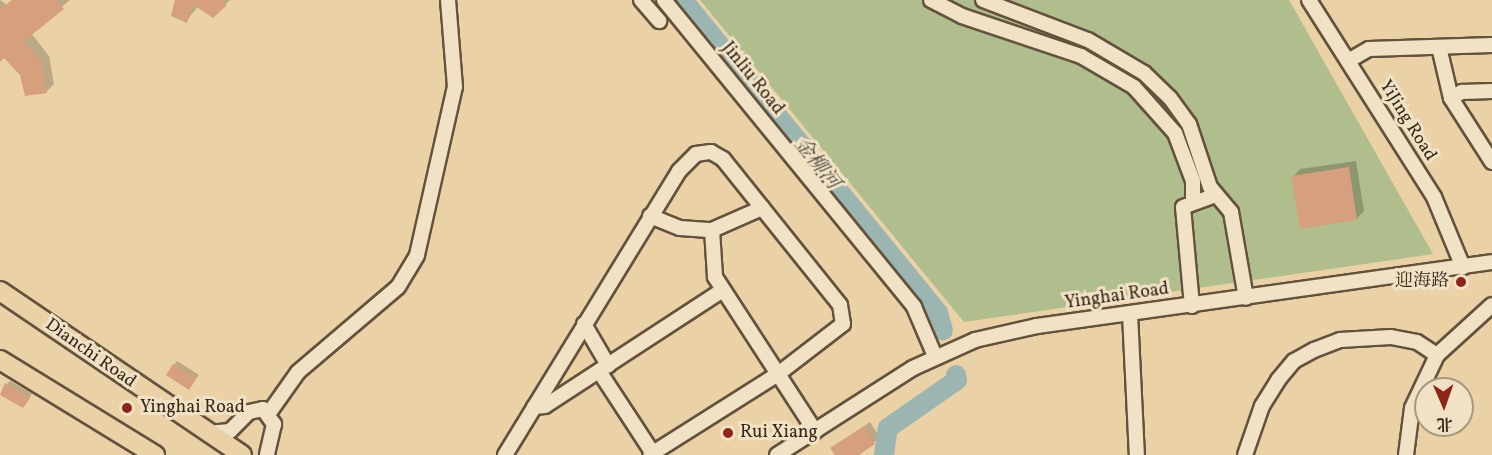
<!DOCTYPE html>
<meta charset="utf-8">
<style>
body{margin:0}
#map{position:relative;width:1492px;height:455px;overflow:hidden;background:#ead2a6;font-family:Vollkorn,"Noto Serif SC",serif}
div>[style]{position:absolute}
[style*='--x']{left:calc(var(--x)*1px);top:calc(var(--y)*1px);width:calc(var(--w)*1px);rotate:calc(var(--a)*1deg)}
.green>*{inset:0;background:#b0bd8c}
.shadow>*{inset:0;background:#0003}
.river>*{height:20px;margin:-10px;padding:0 10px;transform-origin:10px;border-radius:10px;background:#9bb5b1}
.building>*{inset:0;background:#d69f7e}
.roads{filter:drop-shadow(2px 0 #63523d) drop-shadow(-2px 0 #63523d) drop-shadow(0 2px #63523d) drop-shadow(0 -2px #63523d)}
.minor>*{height:14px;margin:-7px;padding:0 7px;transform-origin:7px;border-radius:7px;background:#f1e2c5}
.major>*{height:18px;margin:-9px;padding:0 9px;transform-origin:9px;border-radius:9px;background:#ead2a6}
.dots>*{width:16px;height:16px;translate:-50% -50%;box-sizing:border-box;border:3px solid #f1e2c5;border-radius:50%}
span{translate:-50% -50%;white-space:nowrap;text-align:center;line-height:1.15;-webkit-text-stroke:6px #f1e2c5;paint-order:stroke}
.street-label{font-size:18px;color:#36281a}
.poi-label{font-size:18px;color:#36281a}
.right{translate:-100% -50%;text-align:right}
.left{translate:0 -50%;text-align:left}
.water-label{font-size:20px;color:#4f4b40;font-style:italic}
.north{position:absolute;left:1414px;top:377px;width:60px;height:60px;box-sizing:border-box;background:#f1e2c5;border:2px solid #a69881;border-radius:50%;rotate:178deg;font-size:16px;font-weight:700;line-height:24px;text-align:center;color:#36281a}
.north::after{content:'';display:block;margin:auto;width:21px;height:27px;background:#8f2418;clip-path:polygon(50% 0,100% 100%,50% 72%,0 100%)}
</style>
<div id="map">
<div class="green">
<i style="clip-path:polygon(700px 0,1289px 0,1433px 254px,964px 322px)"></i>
</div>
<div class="shadow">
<i style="clip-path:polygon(0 0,7px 5px,13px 0,70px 0,31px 33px,49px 56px,54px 84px,47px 91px,26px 94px,22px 74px,5px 56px,0 60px)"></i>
<i style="clip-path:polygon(175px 0,230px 0,213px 16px,201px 3px,186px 21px,172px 15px)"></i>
<i style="clip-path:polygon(1356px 161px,1364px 211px,1357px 218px,1293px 177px,1300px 169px)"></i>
<i style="clip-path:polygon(177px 361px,199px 375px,192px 384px,174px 365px)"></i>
<i style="clip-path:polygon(10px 381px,32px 394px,26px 403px,7px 384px)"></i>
<i style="clip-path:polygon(870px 422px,880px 438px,856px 455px,837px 455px,832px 448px)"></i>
</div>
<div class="river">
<i style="--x:683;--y:0;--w:404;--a:50.8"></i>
<i style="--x:938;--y:313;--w:18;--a:74"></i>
<i style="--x:884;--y:455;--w:27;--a:-82"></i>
<i style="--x:888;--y:428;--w:84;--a:-34.8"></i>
<i style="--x:957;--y:380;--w:5;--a:-101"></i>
</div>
<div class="building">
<i style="clip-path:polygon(12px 0,56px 0,64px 9px,24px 41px,42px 63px,47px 93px,25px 96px,20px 75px,4px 58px,0 62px,0 10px)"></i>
<i style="clip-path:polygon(175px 0,222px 0,227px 5px,213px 18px,194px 5px,187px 23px,171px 16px)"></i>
<i style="clip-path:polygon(1349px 167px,1357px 220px,1300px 229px,1291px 176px)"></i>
<i style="clip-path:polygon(173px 364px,196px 379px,189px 390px,166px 375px)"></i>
<i style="clip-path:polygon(5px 383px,30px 398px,23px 408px,0 395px)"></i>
<i style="clip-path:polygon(864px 426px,875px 444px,859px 455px,835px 455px,830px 448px)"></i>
</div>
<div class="roads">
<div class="minor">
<i style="--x:641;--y:0;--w:28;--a:49"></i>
<i style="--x:664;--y:0;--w:396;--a:50.8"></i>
<i style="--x:914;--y:307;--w:53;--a:66.8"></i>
<i style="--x:931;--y:0;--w:35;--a:27"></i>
<i style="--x:962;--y:16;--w:126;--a:18.6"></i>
<i style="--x:1081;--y:56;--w:61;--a:30.3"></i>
<i style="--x:1134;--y:87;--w:62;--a:48.3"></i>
<i style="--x:1175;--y:133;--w:51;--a:69.4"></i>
<i style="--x:1193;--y:181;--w:18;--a:90"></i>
<i style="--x:983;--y:0;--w:112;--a:20.9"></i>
<i style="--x:1088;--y:40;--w:65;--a:30.5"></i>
<i style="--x:1144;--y:73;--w:36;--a:44"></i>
<i style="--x:1170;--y:98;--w:32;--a:54"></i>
<i style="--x:1189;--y:124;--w:66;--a:71.6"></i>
<i style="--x:1210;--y:187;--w:33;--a:50"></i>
<i style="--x:1231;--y:212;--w:87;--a:80.1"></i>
<i style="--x:1309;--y:0;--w:233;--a:57.6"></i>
<i style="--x:1434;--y:197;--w:76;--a:67.5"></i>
<i style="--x:1439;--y:47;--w:52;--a:76.8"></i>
<i style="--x:1451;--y:98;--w:76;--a:57.4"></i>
<i style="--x:1348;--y:61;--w:24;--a:-30"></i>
<i style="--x:1369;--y:49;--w:123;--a:-1.9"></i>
<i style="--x:1451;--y:98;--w:13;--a:-29"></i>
<i style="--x:1462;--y:92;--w:30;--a:-2"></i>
<i style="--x:650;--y:216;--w:32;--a:22"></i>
<i style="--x:680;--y:228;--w:32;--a:4"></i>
<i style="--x:712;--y:230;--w:55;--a:-23.7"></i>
<i style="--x:712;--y:230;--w:47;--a:86.3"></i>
<i style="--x:715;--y:277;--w:184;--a:57"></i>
<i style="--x:1192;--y:306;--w:99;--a:-95.2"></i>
<i style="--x:1183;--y:207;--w:35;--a:-20"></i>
<i style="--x:1130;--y:314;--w:141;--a:87.2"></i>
<i style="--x:584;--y:324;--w:48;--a:59.7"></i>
<i style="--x:599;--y:371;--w:100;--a:56.8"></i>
<i style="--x:534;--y:407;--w:11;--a:-5"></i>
<i style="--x:545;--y:406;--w:212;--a:-33.1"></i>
<i style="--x:269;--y:413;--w:50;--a:-54.7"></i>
<i style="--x:298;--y:372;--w:131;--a:-40.4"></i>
<i style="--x:398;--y:287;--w:37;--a:-59"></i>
<i style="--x:417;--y:255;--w:172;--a:-77.3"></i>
<i style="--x:455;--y:87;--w:87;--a:-94.6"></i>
<i style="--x:207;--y:433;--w:23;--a:-5"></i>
<i style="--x:230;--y:431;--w:27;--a:-45"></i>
<i style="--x:249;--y:412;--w:14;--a:-12"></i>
<i style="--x:263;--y:409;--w:19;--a:54"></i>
<i style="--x:274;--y:424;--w:32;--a:103"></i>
<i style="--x:505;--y:455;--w:333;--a:-58.5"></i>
<i style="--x:679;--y:171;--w:24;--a:-45"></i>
<i style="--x:696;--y:154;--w:15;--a:-8"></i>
<i style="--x:711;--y:152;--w:14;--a:30"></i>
<i style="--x:723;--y:159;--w:187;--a:51.3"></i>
<i style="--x:840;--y:305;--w:19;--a:81"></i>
<i style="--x:843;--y:324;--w:82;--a:142.4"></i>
<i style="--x:778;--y:374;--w:151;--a:147.7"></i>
<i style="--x:777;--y:455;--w:161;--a:-32.6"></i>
<i style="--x:913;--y:368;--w:68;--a:-24.3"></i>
<i style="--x:975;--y:340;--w:64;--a:-12.7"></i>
<i style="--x:1037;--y:326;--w:459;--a:-8"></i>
<i style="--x:1245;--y:455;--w:52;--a:-70.9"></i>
<i style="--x:1262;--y:406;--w:31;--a:-58"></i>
<i style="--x:1278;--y:380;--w:25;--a:-50"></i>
<i style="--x:1294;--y:361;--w:23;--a:-29"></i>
<i style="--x:1314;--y:350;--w:28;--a:-21"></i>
<i style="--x:1340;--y:340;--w:51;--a:-3.4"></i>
<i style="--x:1391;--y:337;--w:26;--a:11"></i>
<i style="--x:1417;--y:342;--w:24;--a:33"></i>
<i style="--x:1406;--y:455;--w:47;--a:-82.7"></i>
<i style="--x:1412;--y:408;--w:59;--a:-64.7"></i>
<i style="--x:1437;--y:355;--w:74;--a:-42.3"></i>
</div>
<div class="major">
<i style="--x:0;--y:291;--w:292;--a:34.1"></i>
<i style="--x:0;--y:360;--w:182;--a:31.5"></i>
</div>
</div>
<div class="dots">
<i style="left:1461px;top:282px;background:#8f2418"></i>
<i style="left:127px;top:408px;background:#8f2418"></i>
<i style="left:728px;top:433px;background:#8f2418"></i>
</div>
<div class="street-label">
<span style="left:752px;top:79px;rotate:51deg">Jinliu Road</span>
<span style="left:1407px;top:121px;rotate:58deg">YiJing Road</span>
<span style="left:1117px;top:297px;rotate:-8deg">Yinghai Road</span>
<span style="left:90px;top:354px;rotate:35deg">Dianchi Road</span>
</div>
<div class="poi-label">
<span class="right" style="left:1449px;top:282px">迎海路</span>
<span class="left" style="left:140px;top:408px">Yinghai Road</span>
<span class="left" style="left:740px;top:433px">Rui Xiang</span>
</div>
<div class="water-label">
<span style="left:816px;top:164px;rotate:51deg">金柳河</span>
</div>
<div class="north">北</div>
</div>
